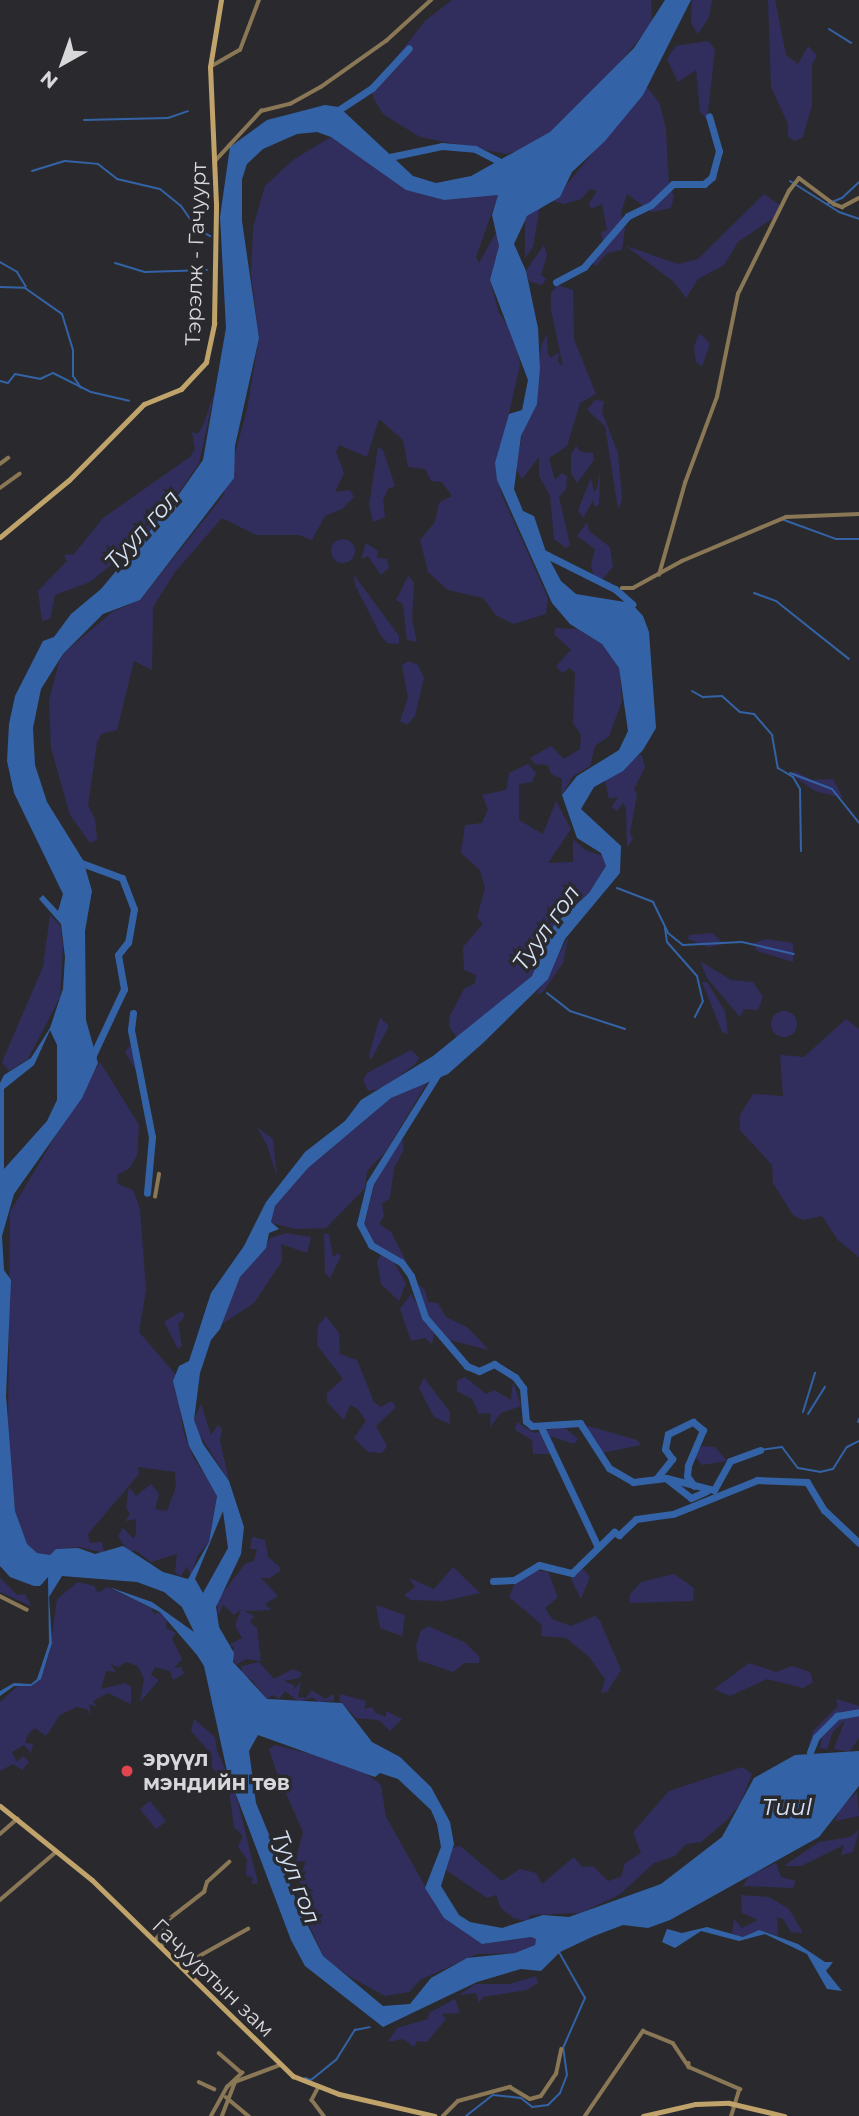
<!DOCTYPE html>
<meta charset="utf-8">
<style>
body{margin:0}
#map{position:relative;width:859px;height:2116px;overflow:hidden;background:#2a2a2e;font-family:Montserrat,sans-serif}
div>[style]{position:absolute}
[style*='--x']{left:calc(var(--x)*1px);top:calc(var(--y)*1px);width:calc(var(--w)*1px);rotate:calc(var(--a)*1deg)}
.green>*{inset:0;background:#312e5e}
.round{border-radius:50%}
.water>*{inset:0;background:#3363a6}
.stream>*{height:2px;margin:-1px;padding:0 1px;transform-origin:1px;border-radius:1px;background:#3363a6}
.river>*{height:7px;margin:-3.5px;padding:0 3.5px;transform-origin:3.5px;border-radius:3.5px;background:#3363a6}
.street>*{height:3.5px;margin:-1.75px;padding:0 1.75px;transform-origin:1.75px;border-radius:1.75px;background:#8a7755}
.secondary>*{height:5px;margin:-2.5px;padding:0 2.5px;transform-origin:2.5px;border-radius:2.5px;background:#c0a36b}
.dots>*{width:19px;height:19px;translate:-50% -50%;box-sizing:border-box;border:4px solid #2a2a2e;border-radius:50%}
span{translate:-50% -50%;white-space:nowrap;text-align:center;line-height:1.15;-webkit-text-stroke:7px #2a2a2e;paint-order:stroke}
.street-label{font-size:21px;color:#d8d8db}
.poi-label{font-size:21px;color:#d8d8db;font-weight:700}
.left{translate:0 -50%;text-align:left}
.water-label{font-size:23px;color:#d7e4f7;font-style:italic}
.north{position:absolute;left:28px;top:28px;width:70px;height:70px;-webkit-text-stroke:5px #2a2a2e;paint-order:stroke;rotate:220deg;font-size:19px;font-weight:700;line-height:28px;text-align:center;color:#d8d8db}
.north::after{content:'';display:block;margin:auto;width:24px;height:32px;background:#d8d8db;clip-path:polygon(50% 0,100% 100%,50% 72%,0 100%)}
</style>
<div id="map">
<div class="green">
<i style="clip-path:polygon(452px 0,651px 0,652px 23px,609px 76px,550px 132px,524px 149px,506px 154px,420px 137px,383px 114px,373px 97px,372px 88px,425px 21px)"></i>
<i style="clip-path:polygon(692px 0,712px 0,709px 17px,698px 34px,691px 23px)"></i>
<i style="clip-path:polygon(768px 0,775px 0,786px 55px,798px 64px,808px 46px,817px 56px,812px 64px,812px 105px,803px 137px,795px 141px,788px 137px,788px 124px,771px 87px)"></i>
<i style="clip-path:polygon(708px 41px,715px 49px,707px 120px,700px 111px,696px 70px,678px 82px,667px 59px,676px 46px)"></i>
<i style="clip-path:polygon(647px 87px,660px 104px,666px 130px,669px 186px,674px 196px,671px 208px,652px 212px,627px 194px,621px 213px,625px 229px,622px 250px,607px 253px,596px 266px,591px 262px,603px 241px,601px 232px,607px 230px,602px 204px,591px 209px,589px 203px,597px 191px,590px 189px,581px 199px,564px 204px,553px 201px)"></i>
<i style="clip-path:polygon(331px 137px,407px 190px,444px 200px,498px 195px,476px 257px,479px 263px,497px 231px,499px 246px,490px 280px,499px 313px,514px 335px,520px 365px,496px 470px,501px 493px,548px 598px,546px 614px,513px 624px,496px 615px,483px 598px,448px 590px,428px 572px,420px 540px,435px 522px,439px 503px,452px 496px,442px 482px,431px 481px,425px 469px,408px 467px,403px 440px,379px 419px,367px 457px,339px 445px,336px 452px,344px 473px,335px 492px,350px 490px,354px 497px,342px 509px,325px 516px,312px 540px,299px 535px,256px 535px,222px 518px,175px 572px,153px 607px,152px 670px,134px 661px,117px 730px,101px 734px,97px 742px,88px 805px,95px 819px,97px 840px,90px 843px,70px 815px,51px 748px,49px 700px,59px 662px,63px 654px,112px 612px,140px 600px,223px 496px,247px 410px,259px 338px,251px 274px,253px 227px,265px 186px,293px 160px)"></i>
<i style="clip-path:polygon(764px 194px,780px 205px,776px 216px,738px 242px,724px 265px,698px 279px,686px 298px,674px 282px,626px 246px,678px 264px,698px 259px)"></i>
<i style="clip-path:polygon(540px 205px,533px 247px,525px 258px,525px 219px)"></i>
<i style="clip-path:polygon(544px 245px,547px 255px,541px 275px,546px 279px,542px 285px,529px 281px,526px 271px)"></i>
<i style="clip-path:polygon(557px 285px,573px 290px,574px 339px,596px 394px,580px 403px,567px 446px,549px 458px,555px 480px,562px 473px,567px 476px,566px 489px,559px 497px,570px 545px,566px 548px,554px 539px,550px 495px,539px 476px,539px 457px,522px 479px,516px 469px,523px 430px,537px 404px,541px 346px,547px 334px,548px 354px,551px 358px,559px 352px,558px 362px,563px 366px,551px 310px,551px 294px)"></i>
<i style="clip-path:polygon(700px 333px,710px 344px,702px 366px,696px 362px,694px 346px)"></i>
<i style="clip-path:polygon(215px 390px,199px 463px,171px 504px,142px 540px,90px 582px,55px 595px,50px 619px,42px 621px,38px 591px,67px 561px,64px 555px,74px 554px,103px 518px,190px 457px,195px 449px,192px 432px,198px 434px,204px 423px)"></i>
<i style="clip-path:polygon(595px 400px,604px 401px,602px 412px,618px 453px,622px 500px,618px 509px,605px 426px,587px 410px)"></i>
<i style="clip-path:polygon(576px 446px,581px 452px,593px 453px,594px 460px,577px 483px,571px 473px,571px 454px)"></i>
<i style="clip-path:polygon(378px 447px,383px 450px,395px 486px,388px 489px,383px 500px,385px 517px,373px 522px,369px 505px)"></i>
<i style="clip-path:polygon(600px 471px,599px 505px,595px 507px,593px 500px,583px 518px,578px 510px,591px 478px,594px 492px,597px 489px)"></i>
<i style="clip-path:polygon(587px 522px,589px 531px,610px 547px,613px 567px,600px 582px,594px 578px,591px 565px,595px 549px,577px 536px)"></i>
<i class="round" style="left:331px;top:539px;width:24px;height:24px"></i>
<i style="clip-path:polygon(366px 543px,378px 551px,377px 558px,387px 559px,389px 568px,381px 575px,368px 556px,361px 559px)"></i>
<i style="clip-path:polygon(354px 575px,399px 636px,399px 644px,387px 643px,381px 636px,355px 585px)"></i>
<i style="clip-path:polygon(408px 576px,414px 582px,412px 620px,417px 642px,407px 640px,403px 604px,396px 600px)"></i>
<i style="clip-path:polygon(556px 628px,578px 629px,602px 644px,619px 668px,622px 701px,609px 736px,595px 746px,590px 766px,573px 776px,561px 796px,562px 779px,551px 774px,548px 765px,535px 764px,530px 758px,551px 746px,564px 759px,580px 749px,581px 735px,573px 723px,575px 673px,570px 668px,562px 673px,556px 666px,571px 650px,554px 634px)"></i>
<i style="clip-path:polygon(409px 661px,418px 665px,424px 678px,415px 716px,407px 725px,400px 721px,408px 698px,402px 665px)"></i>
<i style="clip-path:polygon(641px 754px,645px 767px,634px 789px,637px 794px,630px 833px,633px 839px,627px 848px,626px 808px,623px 803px,617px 811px,612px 807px,618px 797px,609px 799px,605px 780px)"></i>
<i style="clip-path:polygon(528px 764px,536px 773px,532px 782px,519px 784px,519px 820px,543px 834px,556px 801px,571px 829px,548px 863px,573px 862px,573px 839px,585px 850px,603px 856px,606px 866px,589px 893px,560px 916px,532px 976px,457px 1038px,449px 1026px,450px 1016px,464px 989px,475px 983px,476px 975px,464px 970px,463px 947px,483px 924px,477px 918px,485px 888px,480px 870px,461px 853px,465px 825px,482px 823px,488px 809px,482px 795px,506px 790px,509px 773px)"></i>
<i style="clip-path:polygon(794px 771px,812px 780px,833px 779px,843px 798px,815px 791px,792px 775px)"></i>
<i style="clip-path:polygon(50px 915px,60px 925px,63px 946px,60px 997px,28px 1059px,9px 1071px,2px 1062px,43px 967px)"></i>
<i style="clip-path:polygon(712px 933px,724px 944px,708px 947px,688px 939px,689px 935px)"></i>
<i style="clip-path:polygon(569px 936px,563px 963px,543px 992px,536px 995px)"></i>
<i style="clip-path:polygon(766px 939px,793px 943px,793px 962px,757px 951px,754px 943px)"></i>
<i style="clip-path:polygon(700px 961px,731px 980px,753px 982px,763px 997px,758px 1010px,744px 1009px,740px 1017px,707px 978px)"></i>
<i style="clip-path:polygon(702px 982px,707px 982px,725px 1011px,728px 1034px,722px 1032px)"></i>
<i class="round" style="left:771px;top:1011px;width:26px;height:26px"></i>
<i style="clip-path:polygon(380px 1017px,389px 1026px,371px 1060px,369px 1055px)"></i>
<i style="clip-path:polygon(846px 1019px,859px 1029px,859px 1257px,838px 1240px,822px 1216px,803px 1220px,793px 1215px,773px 1183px,772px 1165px,740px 1130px,740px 1115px,753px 1094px,783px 1096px,780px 1055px,804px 1057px)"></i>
<i style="clip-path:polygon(134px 1041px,142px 1065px,137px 1072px,125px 1052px)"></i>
<i style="clip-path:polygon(411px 1050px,419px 1058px,415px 1064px,384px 1088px,368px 1091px,363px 1080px,367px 1073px)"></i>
<i style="clip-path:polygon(100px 1062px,139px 1125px,137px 1155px,130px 1168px,117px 1175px,118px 1184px,133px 1190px,140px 1209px,146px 1290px,139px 1332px,176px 1375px,183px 1431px,194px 1459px,217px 1492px,209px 1542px,197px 1556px,191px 1576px,187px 1566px,181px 1576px,175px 1573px,177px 1554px,151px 1562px,135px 1550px,129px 1553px,118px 1536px,123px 1528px,133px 1538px,136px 1535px,136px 1519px,125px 1521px,130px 1514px,126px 1507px,129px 1487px,136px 1496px,151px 1484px,159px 1494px,155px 1509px,167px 1511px,176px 1487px,175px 1472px,138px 1467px,139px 1474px,88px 1534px,90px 1543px,102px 1542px,104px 1553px,80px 1547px,56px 1549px,50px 1555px,37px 1553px,27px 1544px,15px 1511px,8px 1436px,10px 1212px)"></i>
<i style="clip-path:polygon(428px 1081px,386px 1151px,367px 1171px,365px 1188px,326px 1228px,296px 1229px,271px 1223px,275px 1206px,308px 1168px,391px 1098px)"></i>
<i style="clip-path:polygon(257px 1127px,273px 1139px,277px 1176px,267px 1145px)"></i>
<i style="clip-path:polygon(402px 1137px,404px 1149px,394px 1168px,390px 1198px,382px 1204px,384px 1216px,379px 1224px,391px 1232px,407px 1263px,369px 1240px,364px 1227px,376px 1178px)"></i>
<i style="clip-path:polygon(286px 1233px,311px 1237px,307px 1253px,281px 1244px,282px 1261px,254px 1303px,222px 1324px,240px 1277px,271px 1238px)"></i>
<i style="clip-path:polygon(324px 1234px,329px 1234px,333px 1257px,338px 1253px,341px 1256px,330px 1278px,325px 1273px)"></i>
<i style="clip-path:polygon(381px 1255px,393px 1261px,406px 1283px,399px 1301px,381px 1284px,377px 1261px)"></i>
<i style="clip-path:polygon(415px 1282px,425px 1290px,428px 1302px,438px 1303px,446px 1317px,467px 1327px,489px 1350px,449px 1340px,421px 1306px)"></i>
<i style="clip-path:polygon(411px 1294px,434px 1334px,432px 1344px,425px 1338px,411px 1341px,400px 1309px)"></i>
<i style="clip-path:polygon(182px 1311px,185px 1316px,178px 1324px,182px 1346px,178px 1349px,164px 1322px)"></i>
<i style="clip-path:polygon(326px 1316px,339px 1333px,340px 1354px,357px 1360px,374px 1402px,381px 1407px,391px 1401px,396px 1407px,376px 1426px,387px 1446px,382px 1453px,368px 1452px,354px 1438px,366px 1421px,358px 1409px,350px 1405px,344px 1420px,327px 1402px,327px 1393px,343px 1379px,317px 1345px,318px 1326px)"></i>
<i style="clip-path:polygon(465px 1377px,486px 1394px,494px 1390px,511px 1400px,513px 1381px,521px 1406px,501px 1413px,490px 1427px,491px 1413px,479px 1414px,472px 1399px,457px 1391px,457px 1381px)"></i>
<i style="clip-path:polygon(424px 1378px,450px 1412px,450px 1424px,434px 1417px,419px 1388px)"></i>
<i style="clip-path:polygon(201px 1404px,211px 1435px,218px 1425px,222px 1429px,220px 1440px,229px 1481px,196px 1429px,194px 1420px)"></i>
<i style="clip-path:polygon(517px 1422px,534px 1433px,564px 1427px,578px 1439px,574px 1444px,550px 1436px,555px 1445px,550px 1454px,533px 1454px,532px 1440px,515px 1430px)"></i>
<i style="clip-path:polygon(588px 1426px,637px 1440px,641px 1445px,602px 1453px,588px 1437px)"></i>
<i style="clip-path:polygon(702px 1446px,715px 1447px,727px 1461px,702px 1465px,694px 1455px)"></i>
<i style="clip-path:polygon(252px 1537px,265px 1540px,268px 1557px,279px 1566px,280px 1571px,270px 1578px,261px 1578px,278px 1596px,265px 1604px,271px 1610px,244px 1611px,254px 1616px,250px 1622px,257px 1628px,261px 1661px,246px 1659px,236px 1665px,231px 1655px,234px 1647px,229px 1645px,242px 1638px,235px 1626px,241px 1609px,234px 1615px,223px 1605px,218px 1615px,218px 1599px,245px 1564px,254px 1561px,257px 1549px,250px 1549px)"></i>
<i style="clip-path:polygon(453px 1567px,480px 1593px,444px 1601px,411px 1600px,404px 1595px,415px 1587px,409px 1578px,434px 1589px)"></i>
<i style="clip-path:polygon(583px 1569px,590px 1577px,581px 1599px,571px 1579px)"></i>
<i style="clip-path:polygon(534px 1570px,548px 1572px,558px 1597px,545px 1608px,552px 1619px,571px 1626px,595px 1616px,600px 1621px,621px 1670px,607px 1692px,601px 1693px,605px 1679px,589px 1657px,566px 1638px,541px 1636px,542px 1625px,509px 1597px,515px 1583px)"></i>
<i style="clip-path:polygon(674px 1574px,694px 1588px,693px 1601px,630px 1603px,630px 1594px,641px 1582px)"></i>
<i style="clip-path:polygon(0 1578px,17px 1595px,25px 1594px,31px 1606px,0 1592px)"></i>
<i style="clip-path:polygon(78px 1582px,94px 1586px,98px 1593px,107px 1587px,151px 1608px,154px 1614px,160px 1612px,167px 1620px,166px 1628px,176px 1633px,172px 1639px,182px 1659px,174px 1668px,181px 1667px,184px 1674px,173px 1680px,170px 1671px,155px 1667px,151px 1675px,159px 1680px,140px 1702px,144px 1679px,138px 1666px,126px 1662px,118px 1667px,110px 1664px,116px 1672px,106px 1671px,101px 1689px,126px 1683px,131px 1687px,131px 1704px,108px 1693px,93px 1701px,97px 1707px,89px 1704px,91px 1716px,87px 1709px,76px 1707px,60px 1715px,46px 1736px,35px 1728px,28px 1734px,25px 1743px,33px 1744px,31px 1753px,24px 1745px,12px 1752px,17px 1762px,23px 1756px,29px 1762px,22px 1770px,13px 1764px,0 1771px,0 1702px,19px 1685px,31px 1686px,41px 1679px,50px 1652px,57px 1599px)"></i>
<i style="clip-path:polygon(376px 1605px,405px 1615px,402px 1636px,380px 1628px)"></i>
<i style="clip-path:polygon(428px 1626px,464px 1642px,479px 1656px,479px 1663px,464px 1663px,453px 1672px,418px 1660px,416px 1645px,421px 1631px)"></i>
<i style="clip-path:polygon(259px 1662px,274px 1679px,293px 1669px,302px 1673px,299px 1678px,284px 1681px,295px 1686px,292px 1691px,301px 1682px,298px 1697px,306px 1698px,312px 1690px,325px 1699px,334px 1694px,334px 1701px,318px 1702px,313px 1697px,299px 1702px,285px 1691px,279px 1699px,273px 1695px,267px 1699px,252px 1680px,242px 1676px,241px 1666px)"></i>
<i style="clip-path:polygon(749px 1663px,776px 1672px,792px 1666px,810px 1672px,813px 1682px,803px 1688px,767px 1679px,730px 1696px,714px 1689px)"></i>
<i style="clip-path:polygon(340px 1694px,366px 1701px,364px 1709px,372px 1707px,376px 1713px,386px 1717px,386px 1711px,402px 1719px,390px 1731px,379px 1720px,356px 1718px,339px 1700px)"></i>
<i style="clip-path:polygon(836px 1699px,859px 1706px,859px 1738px,849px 1752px,834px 1749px,845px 1720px,833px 1732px,827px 1749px,820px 1748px,822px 1738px,809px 1746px,813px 1731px,838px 1706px)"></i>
<i style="clip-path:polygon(194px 1719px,215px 1737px,217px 1751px,235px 1791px,258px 1883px,252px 1884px,253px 1878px,246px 1875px,247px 1859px,238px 1847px,243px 1836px,234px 1827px,229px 1790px,212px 1767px,212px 1755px,191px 1731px)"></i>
<i style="clip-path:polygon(275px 1745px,332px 1759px,367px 1774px,381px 1785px,386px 1817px,438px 1909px,482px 1944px,531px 1937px,536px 1939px,535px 1945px,515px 1953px,477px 1954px,420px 1980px,409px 1992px,385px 1996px,347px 1975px,325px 1959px,300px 1906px,297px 1885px,306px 1861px,295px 1862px,303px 1832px,276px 1771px,269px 1749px)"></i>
<i style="clip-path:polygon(742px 1767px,752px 1774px,740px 1804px,727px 1820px,701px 1842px,686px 1844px,675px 1856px,654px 1863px,619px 1895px,580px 1913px,531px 1915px,527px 1921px,513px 1918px,501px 1908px,496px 1895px,487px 1898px,446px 1870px,452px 1848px,460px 1846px,502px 1881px,520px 1869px,536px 1873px,542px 1884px,574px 1857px,582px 1867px,593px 1866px,608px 1881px,621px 1877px,625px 1863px,641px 1853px,633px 1832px,669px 1791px)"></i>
<i style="clip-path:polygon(857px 1792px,859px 1816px,835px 1821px,839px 1810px)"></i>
<i style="clip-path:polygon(150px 1801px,166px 1821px,156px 1829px,140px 1809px)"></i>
<i style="clip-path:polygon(859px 1830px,853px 1852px,841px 1855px,844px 1845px,801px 1866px,784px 1866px,819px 1842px,850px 1837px)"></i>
<i style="clip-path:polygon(776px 1863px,781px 1877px,796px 1881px,793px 1888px,743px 1886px,749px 1876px)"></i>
<i style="clip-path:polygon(741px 1895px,769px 1897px,789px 1909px,803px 1933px,791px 1932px,783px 1919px,777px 1917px,778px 1936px,759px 1930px,743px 1937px,732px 1934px,734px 1919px,742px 1928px,758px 1920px,742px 1913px)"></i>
<i style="clip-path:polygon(536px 1976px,538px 1983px,527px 1990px,483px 1997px,479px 2003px,476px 1993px,459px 1995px,475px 1984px,510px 1984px)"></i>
<i style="clip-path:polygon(455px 1999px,460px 2013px,442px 2014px,446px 2019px,427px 2042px,417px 2041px,414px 2047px,403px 2039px,388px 2042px,397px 2028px,428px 2019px,429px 2013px)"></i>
</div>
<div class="water">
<i style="clip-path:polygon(evenodd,665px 0,691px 0,643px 95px,605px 141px,572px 172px,560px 197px,527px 216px,514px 244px,526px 271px,538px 328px,540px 368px,537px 404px,521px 436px,514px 489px,523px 511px,534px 516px,547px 555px,561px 581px,576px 594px,631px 603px,643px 616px,649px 632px,656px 728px,643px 750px,623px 771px,594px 787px,581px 809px,621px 846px,620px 873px,565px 939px,548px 979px,483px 1043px,448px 1074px,391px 1098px,308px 1168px,275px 1206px,271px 1222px,279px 1229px,269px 1233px,266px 1248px,240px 1277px,220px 1329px,211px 1340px,200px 1373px,194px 1420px,203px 1444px,229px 1481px,244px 1527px,241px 1554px,216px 1607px,219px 1627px,234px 1653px,233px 1662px,267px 1699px,342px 1703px,372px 1742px,400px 1757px,431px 1787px,450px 1822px,454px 1844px,441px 1886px,459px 1915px,470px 1922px,502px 1928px,543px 1915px,569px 1917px,661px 1884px,722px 1837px,754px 1778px,795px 1755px,859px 1751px,859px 1786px,819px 1837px,670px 1920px,648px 1928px,623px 1925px,594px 1936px,560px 1952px,541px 1971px,521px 1969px,477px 1982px,383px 2027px,305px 1966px,291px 1940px,227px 1771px,204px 1666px,197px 1655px,160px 1612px,109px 1587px,152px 1602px,194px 1632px,182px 1607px,164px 1592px,137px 1582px,62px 1576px,49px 1597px,52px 1643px,41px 1679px,31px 1686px,14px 1686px,0 1696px,0 1691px,14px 1683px,31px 1684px,37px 1679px,49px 1643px,48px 1577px,40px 1586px,34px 1586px,10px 1577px,0 1566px,0 1083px,4px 1075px,31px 1058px,50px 1028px,63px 989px,65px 957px,61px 924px,39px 899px,43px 895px,58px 911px,63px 894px,14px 793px,7px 761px,9px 724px,15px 696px,43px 641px,54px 637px,71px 614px,101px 589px,170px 507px,203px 460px,226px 328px,220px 217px,230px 147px,267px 120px,325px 105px,339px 107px,413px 176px,436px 183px,471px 176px,550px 132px,634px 48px,665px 0,317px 132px,331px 137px,406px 190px,444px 200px,498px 195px,492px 215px,499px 246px,490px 280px,528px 380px,522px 410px,509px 414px,495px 463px,497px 480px,552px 603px,570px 624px,602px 644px,619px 668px,628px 731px,619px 750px,577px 776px,562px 795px,577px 838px,601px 853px,606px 866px,589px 893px,554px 925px,532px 976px,433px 1056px,361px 1100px,345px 1121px,305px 1152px,266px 1202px,244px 1246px,211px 1293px,189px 1361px,179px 1366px,173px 1381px,189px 1446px,217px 1496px,209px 1542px,188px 1579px,163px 1572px,123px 1546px,95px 1554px,78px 1548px,56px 1549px,50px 1555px,37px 1553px,27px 1544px,15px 1511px,6px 1396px,11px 1280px,4px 1270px,2px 1236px,14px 1194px,82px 1098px,98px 1063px,86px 1020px,85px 931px,92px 891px,83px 860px,47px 802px,35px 765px,33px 728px,41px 689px,63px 654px,103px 614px,140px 600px,234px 478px,235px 446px,259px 338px,242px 221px,242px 179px,247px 164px,263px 149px,297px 134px,317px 132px,665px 0,50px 1030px,57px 1045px,57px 1100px,47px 1121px,4px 1169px,4px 1089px,34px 1065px,50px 1030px,665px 0,223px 1511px,228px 1548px,203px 1593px,195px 1579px,223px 1511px,665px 0,258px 1735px,375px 1777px,380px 1773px,398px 1779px,431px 1810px,437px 1824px,441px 1847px,425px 1888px,444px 1918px,482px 1944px,531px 1937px,536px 1939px,535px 1945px,515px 1953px,467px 1958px,431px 1978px,410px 2004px,383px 2006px,323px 1956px,301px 1912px,256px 1803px,249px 1751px,258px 1735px)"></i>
<i style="clip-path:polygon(707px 1927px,743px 1937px,759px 1930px,798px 1944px,825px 1962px,833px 1962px,826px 1971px,842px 1991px,827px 1989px,807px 1954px,765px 1934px,739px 1941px,701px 1931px,675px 1948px,662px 1942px,667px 1929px,682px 1933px)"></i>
</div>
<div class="stream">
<i style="--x:829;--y:29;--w:26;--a:32"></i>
<i style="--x:84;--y:120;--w:84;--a:-1.4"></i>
<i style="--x:168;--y:118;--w:21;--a:-19"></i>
<i style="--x:32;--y:171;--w:34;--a:-17"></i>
<i style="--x:65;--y:161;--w:33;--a:5"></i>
<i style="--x:98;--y:164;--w:24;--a:38"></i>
<i style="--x:117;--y:179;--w:44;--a:13.1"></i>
<i style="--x:160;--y:189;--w:27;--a:39"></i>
<i style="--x:181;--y:206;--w:28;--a:55"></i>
<i style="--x:197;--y:229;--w:15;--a:28"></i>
<i style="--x:790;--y:181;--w:58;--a:32.3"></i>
<i style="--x:839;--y:212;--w:21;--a:19"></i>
<i style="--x:827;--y:204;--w:16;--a:-22"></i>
<i style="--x:842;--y:198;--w:23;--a:-43"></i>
<i style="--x:0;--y:262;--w:20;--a:30"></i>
<i style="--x:17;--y:272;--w:17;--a:59"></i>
<i style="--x:115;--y:263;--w:31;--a:17"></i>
<i style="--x:145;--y:272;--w:62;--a:-1.8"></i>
<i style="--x:0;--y:287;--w:25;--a:2"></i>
<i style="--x:25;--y:288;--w:45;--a:35.1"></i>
<i style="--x:62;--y:314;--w:38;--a:73"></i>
<i style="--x:73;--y:350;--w:26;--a:90"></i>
<i style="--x:73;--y:376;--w:14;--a:56"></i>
<i style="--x:0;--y:381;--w:8;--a:14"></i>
<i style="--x:8;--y:383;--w:11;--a:-52"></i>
<i style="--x:15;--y:374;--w:25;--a:11"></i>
<i style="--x:40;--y:379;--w:14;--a:-25"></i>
<i style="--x:53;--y:373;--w:42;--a:26.6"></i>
<i style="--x:91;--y:392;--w:39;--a:13"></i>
<i style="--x:784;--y:520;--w:55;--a:20.1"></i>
<i style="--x:836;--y:539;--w:23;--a:0"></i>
<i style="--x:754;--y:593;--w:23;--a:20"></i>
<i style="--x:776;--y:601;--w:93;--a:38.5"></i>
<i style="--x:692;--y:691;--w:13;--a:29"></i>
<i style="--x:703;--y:697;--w:19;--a:-3"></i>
<i style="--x:722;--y:696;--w:24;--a:42"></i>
<i style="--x:740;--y:712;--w:14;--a:8"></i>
<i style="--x:754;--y:714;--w:28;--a:49"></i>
<i style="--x:772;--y:735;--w:34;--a:80"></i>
<i style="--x:778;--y:768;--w:17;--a:31"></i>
<i style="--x:793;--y:777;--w:14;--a:60"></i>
<i style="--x:800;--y:789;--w:62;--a:89.1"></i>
<i style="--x:790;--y:773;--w:45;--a:20.9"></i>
<i style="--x:832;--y:789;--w:43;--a:51.5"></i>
<i style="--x:617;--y:888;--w:39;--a:21"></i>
<i style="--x:653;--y:902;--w:34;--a:64"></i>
<i style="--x:668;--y:933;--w:19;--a:39"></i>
<i style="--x:683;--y:945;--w:59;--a:-2.9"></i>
<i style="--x:742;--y:942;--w:53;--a:13"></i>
<i style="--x:665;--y:928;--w:14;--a:82"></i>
<i style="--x:667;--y:942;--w:45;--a:48.6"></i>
<i style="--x:697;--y:976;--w:26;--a:77"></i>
<i style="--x:703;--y:1001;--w:18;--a:117"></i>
<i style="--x:547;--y:993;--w:29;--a:38"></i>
<i style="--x:570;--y:1011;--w:58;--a:18.1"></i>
<i style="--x:803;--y:1412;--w:41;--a:-72.9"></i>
<i style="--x:808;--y:1414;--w:32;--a:-58"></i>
<i style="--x:858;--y:1422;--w:3;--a:-72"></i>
<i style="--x:760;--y:1450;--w:22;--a:-8"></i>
<i style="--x:782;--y:1447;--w:26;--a:53"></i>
<i style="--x:798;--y:1468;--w:22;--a:10"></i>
<i style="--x:820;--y:1472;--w:13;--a:-13"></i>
<i style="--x:833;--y:1469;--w:26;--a:-58"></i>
<i style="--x:847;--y:1447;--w:13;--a:-27"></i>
<i style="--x:305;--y:2078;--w:6;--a:18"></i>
<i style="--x:311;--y:2080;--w:32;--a:-39"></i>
<i style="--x:336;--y:2060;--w:36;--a:-58"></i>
<i style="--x:355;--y:2030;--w:15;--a:-11"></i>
<i style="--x:466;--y:2116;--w:34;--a:-38"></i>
<i style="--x:493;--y:2095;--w:28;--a:6"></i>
<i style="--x:521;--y:2098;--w:14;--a:39"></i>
<i style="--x:532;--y:2107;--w:16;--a:-7"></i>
<i style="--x:548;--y:2105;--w:17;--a:-45"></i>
<i style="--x:560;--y:2093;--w:19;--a:-69"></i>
<i style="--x:567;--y:2075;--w:27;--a:-98"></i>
<i style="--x:563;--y:2048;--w:55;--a:-66.3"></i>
<i style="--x:585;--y:1998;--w:53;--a:-119.5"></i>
</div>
<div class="river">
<i style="--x:334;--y:113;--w:45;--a:-33.3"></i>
<i style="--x:372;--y:88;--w:54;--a:-47.2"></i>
<i style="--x:380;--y:159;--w:63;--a:-11.8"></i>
<i style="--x:442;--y:146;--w:33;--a:5"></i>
<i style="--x:475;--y:149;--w:31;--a:27"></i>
<i style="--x:556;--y:282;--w:32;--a:-28"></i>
<i style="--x:584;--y:267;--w:67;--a:-49.2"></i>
<i style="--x:628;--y:216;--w:25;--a:-26"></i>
<i style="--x:651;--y:205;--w:30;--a:-44"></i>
<i style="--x:673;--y:184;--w:31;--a:0"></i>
<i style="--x:704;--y:184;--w:11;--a:-41"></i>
<i style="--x:712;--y:177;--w:27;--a:-75"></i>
<i style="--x:719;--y:151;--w:36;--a:-106"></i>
<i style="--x:539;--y:551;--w:85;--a:26.6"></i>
<i style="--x:615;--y:589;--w:23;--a:41"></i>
<i style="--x:76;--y:861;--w:49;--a:20.3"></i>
<i style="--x:122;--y:878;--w:33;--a:69"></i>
<i style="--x:134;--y:909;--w:34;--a:100"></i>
<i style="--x:128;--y:942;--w:16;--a:128"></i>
<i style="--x:118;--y:955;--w:35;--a:80"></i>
<i style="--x:124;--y:989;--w:77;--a:115.2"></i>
<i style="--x:133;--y:1013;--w:17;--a:97"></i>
<i style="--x:131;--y:1030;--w:109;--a:78.9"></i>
<i style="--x:152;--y:1137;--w:56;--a:95.1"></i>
<i style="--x:439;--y:1072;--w:131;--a:121.9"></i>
<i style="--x:370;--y:1183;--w:42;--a:103.7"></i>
<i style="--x:360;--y:1224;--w:24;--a:62"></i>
<i style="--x:371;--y:1245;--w:34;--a:30"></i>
<i style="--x:401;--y:1262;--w:17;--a:54"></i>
<i style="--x:411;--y:1276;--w:43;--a:71.1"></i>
<i style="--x:425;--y:1317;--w:65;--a:49.4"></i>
<i style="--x:467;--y:1366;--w:13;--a:23"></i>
<i style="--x:479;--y:1371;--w:17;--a:-25"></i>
<i style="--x:494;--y:1364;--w:25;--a:32"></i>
<i style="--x:515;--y:1377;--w:14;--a:54"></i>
<i style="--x:523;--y:1388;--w:33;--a:85"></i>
<i style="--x:526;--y:1421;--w:8;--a:40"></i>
<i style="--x:532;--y:1426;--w:48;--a:-3.6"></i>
<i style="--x:580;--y:1423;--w:54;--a:57.2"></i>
<i style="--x:609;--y:1468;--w:28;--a:30"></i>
<i style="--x:633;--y:1482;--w:33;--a:-7"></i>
<i style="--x:666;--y:1478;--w:49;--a:14"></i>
<i style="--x:714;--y:1490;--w:33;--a:-61"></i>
<i style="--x:730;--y:1461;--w:32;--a:-20"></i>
<i style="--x:541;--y:1427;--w:133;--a:64.6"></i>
<i style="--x:656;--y:1479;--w:26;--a:-51"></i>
<i style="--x:672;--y:1459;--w:12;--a:-125"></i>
<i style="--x:665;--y:1449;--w:15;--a:-79"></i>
<i style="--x:668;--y:1434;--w:28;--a:-26"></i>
<i style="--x:693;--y:1422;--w:13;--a:39"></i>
<i style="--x:703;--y:1430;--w:39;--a:113"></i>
<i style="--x:688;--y:1466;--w:10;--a:96"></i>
<i style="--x:687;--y:1476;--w:12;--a:55"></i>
<i style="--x:668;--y:1480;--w:29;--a:38"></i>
<i style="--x:691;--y:1498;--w:17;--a:-24"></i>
<i style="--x:493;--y:1581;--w:21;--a:-3"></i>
<i style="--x:514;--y:1580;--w:29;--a:-31"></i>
<i style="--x:539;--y:1565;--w:34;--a:14"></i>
<i style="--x:572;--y:1573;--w:59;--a:-44.3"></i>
<i style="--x:614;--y:1532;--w:6;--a:31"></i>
<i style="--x:619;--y:1535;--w:23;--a:-43"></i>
<i style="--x:636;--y:1519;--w:37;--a:-8"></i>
<i style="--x:673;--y:1514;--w:91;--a:-22"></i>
<i style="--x:757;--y:1480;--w:50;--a:2.3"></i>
<i style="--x:807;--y:1482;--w:33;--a:59"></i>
<i style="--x:824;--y:1510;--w:48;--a:43.3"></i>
<i style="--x:810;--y:1752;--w:16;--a:-68"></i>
<i style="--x:816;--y:1737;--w:30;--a:-45"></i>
<i style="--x:837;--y:1716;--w:22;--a:-10"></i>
</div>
<div class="street">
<i style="--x:210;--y:67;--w:34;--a:-30"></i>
<i style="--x:240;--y:50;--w:53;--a:-69.2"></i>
<i style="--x:216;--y:160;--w:67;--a:-47.4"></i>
<i style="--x:261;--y:111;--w:30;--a:-14"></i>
<i style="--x:290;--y:104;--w:35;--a:-29"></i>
<i style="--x:321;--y:87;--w:80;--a:-35.3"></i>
<i style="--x:386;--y:41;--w:61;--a:-42.3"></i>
<i style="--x:0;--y:464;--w:10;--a:-37"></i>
<i style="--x:0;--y:488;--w:24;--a:-36"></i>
<i style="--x:659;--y:575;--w:96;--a:-74.2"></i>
<i style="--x:685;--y:483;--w:92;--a:-69.6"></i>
<i style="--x:717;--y:397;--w:105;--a:-78.5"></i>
<i style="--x:738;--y:294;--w:115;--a:-63.7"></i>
<i style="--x:789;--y:191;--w:16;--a:-52"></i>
<i style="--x:799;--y:178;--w:44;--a:36.6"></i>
<i style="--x:834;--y:204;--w:9;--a:21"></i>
<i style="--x:842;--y:207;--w:19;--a:-28"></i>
<i style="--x:622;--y:588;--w:11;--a:0"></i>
<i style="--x:633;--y:588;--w:56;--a:-28.9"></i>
<i style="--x:682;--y:561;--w:113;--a:-22.9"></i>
<i style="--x:786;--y:517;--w:73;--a:-2.4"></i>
<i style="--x:155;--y:1197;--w:23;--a:-80"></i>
<i style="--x:0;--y:1596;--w:30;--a:27"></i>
<i style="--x:0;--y:1834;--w:23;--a:-41"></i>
<i style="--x:0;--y:1900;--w:74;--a:-40.6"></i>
<i style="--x:171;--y:1937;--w:17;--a:-100"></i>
<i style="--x:168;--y:1920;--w:46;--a:-37.9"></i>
<i style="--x:204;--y:1892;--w:10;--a:-73"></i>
<i style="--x:207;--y:1882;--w:30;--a:-42"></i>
<i style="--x:155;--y:1940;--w:16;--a:-47"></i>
<i style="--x:160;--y:1947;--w:15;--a:-42"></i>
<i style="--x:171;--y:1937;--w:32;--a:44"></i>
<i style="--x:194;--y:1959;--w:62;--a:-29.1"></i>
<i style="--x:219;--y:2053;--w:30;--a:41"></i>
<i style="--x:689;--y:2063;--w:4;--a:90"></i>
<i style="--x:689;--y:2067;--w:56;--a:23.3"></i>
<i style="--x:740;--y:2089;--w:28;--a:107"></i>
<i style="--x:199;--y:2082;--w:17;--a:25"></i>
<i style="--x:319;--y:2087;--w:15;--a:118"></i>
<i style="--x:312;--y:2100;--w:20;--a:53"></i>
<i style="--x:226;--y:2097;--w:30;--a:40"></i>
<i style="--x:211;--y:2116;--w:33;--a:-61"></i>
<i style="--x:227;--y:2087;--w:21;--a:-43"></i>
<i style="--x:222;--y:2116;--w:36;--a:-69"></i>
<i style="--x:235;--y:2082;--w:48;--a:-20.7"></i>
<i style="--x:443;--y:2116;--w:21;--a:-45"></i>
<i style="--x:458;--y:2101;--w:54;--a:-15.1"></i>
<i style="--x:510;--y:2087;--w:23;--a:31"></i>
<i style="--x:530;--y:2099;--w:11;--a:-15"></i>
<i style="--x:541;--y:2096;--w:27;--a:-56"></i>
<i style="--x:556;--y:2074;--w:25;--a:-78"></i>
<i style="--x:585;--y:2116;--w:103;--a:-55.7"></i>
<i style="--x:643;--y:2031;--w:32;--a:22"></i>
<i style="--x:673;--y:2043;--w:29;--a:56"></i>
</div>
<div class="secondary">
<i style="--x:0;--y:537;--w:89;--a:-39.6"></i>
<i style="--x:69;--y:480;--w:107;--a:-45.4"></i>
<i style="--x:144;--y:404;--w:40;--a:-22"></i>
<i style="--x:181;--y:389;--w:37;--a:-47"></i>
<i style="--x:206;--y:362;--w:40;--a:-78"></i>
<i style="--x:214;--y:323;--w:119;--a:-89"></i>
<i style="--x:216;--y:204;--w:137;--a:-92.5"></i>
<i style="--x:210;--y:67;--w:68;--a:-80.7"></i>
<i style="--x:0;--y:1806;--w:118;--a:38.8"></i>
<i style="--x:92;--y:1880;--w:281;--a:44.3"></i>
<i style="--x:293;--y:2076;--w:49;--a:21.4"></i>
<i style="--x:339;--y:2094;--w:98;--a:12.9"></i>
<i style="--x:643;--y:2116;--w:53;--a:-13"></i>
<i style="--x:695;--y:2104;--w:34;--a:-2"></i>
<i style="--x:729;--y:2103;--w:57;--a:13.3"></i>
</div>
<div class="dots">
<i style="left:127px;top:1771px;background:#e0444e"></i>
</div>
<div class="street-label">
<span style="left:196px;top:254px;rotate:-88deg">Тэрэлж - Гачуурт</span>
<span style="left:213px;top:1978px;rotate:44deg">Гачууртын зам</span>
</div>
<div class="poi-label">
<span class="left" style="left:143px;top:1771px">эрүүл<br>мэндийн төв</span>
</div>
<div class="water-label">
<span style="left:142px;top:530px;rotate:-48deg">Туул гол</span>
<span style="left:546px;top:928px;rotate:-55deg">Туул гол</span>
<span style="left:787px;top:1807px">Tuul</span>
<span style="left:296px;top:1877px;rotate:69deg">Туул гол</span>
</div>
<div class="north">N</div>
</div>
